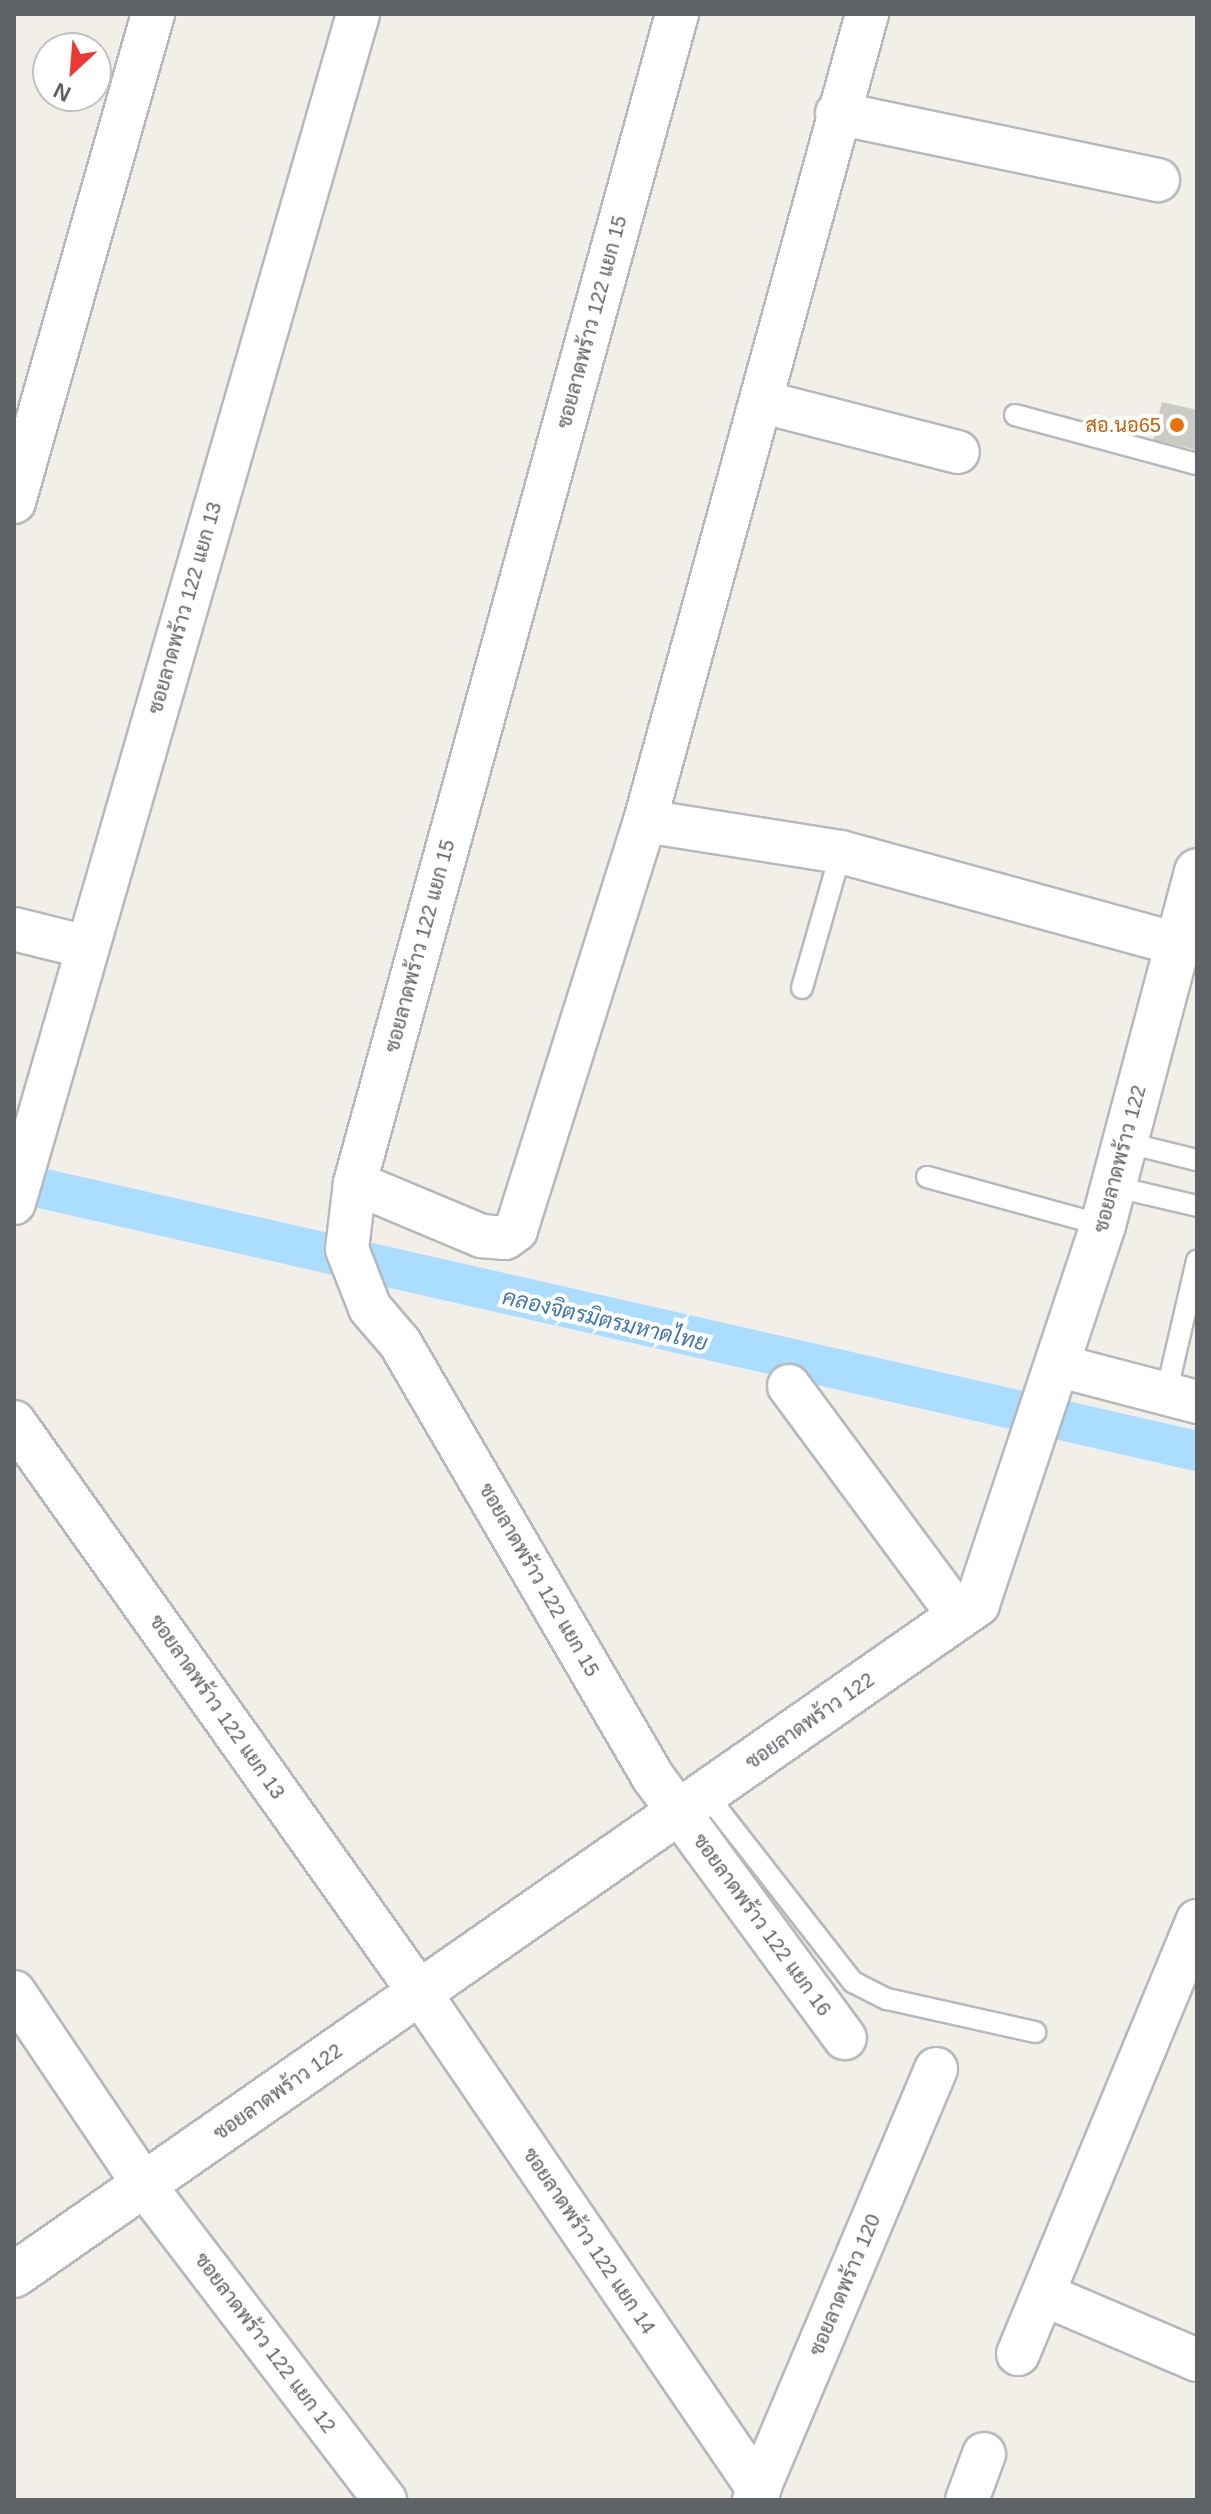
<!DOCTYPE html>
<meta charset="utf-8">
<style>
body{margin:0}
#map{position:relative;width:1211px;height:2514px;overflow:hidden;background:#f1efe8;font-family:Arial,Sarabun,sans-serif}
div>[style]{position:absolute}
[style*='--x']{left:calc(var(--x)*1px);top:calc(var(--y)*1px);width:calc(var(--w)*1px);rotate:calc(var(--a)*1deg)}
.canal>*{height:40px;margin:-20px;padding:0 20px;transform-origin:20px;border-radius:20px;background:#adf}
.building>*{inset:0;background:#cccac5}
.roads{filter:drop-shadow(2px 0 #b5b8bc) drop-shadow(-2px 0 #b5b8bc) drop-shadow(0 2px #b5b8bc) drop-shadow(0 -2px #b5b8bc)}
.lane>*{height:20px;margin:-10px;padding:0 10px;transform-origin:10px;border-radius:10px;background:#fff}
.street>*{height:42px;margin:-21px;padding:0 21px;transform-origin:21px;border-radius:21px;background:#fff}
.secondary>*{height:44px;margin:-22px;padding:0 22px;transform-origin:22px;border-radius:22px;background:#fff}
.dots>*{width:22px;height:22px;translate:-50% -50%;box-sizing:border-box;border:4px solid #fff;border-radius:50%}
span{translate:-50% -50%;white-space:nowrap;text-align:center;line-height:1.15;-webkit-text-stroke:8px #fff;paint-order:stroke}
.street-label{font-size:20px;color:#5f6368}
.food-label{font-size:20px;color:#c56008}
.right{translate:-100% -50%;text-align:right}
.water-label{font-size:22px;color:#4079ac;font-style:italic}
.frame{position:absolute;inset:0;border:16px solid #5f6368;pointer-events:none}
.north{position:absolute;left:32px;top:32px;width:80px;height:80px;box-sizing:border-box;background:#fff;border:2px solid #bfc1c3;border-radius:50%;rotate:206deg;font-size:22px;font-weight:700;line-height:32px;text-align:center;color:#5f6368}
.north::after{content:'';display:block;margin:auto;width:28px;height:36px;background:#ed3932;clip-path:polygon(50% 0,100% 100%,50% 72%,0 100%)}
</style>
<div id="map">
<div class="canal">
<i style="--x:14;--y:1182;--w:1213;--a:12.81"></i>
</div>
<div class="building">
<i style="clip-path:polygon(1162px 402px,1197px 410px,1197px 450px,1153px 440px)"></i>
</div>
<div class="roads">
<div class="lane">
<i style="--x:1015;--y:415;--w:188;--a:15.1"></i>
<i style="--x:802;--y:988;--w:141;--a:-74"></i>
<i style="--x:1124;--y:1142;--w:75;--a:13.9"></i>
<i style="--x:927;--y:1177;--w:182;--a:15.3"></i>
<i style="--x:1112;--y:1186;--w:87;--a:13.2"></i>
<i style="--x:1166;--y:1394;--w:137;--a:-76.9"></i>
<i style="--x:706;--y:1794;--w:239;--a:52"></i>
<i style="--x:853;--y:1982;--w:38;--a:27"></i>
<i style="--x:887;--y:1999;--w:152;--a:12.6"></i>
</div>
<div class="street">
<i style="--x:677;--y:14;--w:1213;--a:105.4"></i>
<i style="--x:355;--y:1183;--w:66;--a:96.9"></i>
<i style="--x:347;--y:1249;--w:63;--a:68.7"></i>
<i style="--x:370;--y:1308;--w:46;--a:49.4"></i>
<i style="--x:400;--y:1343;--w:502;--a:59.76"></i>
<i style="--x:653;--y:1777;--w:324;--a:53.7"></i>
<i style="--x:837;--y:113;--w:328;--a:11.8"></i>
<i style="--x:763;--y:402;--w:201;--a:14.4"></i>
<i style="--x:14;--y:502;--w:507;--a:-74.1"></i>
<i style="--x:645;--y:821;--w:198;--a:9"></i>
<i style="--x:841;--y:852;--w:352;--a:15.3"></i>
<i style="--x:14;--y:929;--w:74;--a:14"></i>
<i style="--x:355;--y:1183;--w:138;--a:22.7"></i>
<i style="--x:482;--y:1236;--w:23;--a:5"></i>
<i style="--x:505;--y:1238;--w:14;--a:-36"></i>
<i style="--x:516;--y:1230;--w:429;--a:-72.5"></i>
<i style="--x:645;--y:821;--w:837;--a:-74.62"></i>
<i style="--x:14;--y:1203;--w:1238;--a:-73.86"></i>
<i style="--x:1060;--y:1366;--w:142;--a:14.7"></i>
<i style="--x:789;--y:1386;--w:287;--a:53.5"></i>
<i style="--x:14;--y:1422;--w:701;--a:54.59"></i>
<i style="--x:420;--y:1993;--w:602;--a:55.7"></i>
<i style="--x:14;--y:1992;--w:233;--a:56"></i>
<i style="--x:144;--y:2185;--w:397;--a:52.6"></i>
<i style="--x:1047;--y:2296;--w:163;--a:23.1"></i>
<i style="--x:1018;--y:2354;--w:469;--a:-67.5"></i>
<i style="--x:754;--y:2500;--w:468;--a:-67.1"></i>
<i style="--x:967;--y:2500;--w:49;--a:-69.7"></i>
</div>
<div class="secondary">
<i style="--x:14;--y:2275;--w:1174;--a:-34.87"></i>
<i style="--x:977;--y:1604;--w:399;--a:-71.6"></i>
<i style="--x:1103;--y:1225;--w:366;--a:-75.1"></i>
</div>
</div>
<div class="dots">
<i style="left:1177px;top:425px;background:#e8710a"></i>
</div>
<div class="street-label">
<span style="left:592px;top:322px;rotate:-75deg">ซอยลาดพร้าว 122 แยก 15</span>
<span style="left:185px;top:608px;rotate:-74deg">ซอยลาดพร้าว 122 แยก 13</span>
<span style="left:420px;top:946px;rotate:-75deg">ซอยลาดพร้าว 122 แยก 15</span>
<span style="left:1120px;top:1159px;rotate:-75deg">ซอยลาดพร้าว 122</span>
<span style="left:539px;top:1580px;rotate:60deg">ซอยลาดพร้าว 122 แยก 15</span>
<span style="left:217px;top:1707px;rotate:55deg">ซอยลาดพร้าว 122 แยก 13</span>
<span style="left:810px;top:1721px;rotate:-35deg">ซอยลาดพร้าว 122</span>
<span style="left:762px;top:1925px;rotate:54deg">ซอยลาดพร้าว 122 แยก 16</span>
<span style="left:278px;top:2092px;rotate:-35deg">ซอยลาดพร้าว 122</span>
<span style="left:589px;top:2241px;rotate:56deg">ซอยลาดพร้าว 122 แยก 14</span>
<span style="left:845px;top:2285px;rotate:-67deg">ซอยลาดพร้าว 120</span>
<span style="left:265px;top:2343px;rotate:53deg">ซอยลาดพร้าว 122 แยก 12</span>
</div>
<div class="food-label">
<span class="right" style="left:1161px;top:425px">สอ.นอ65</span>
</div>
<div class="water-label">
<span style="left:605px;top:1320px;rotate:13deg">คลองจิตรมิตรมหาดไทย</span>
</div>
<div class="frame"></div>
<div class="north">N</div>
</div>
